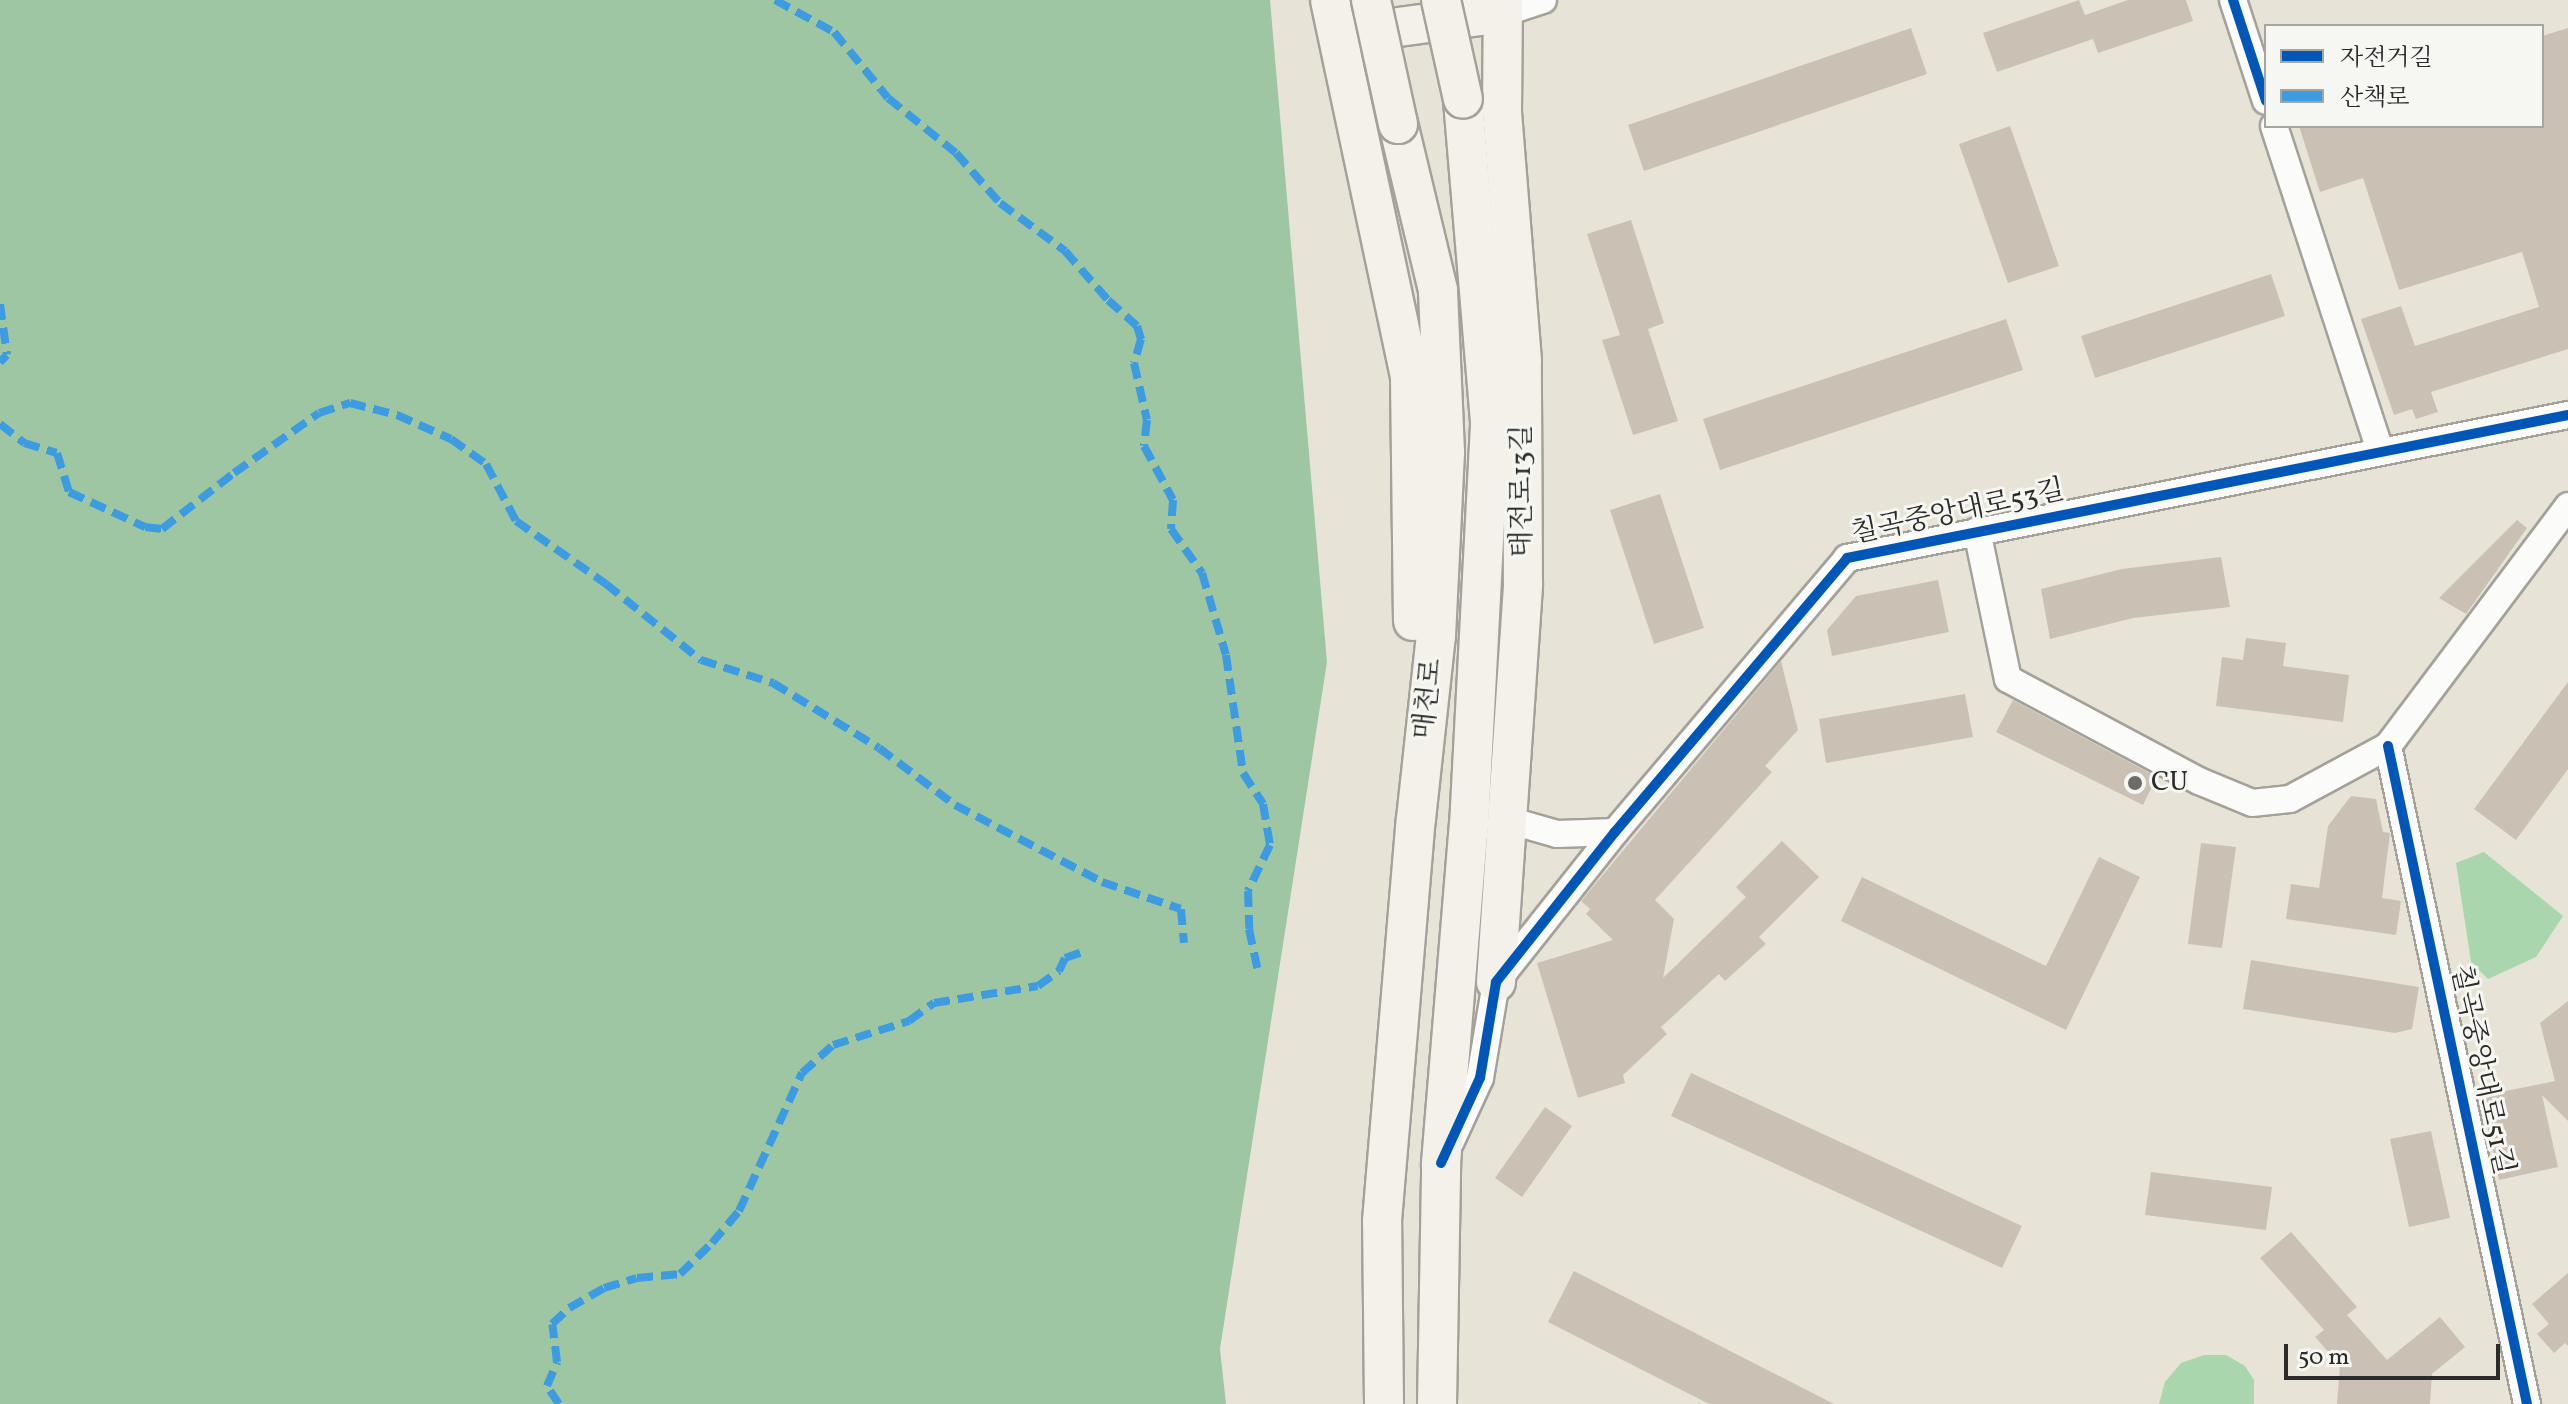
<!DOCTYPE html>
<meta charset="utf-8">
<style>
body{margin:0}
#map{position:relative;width:2568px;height:1404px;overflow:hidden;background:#e7e4d7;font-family:Vollkorn,"Noto Serif KR",serif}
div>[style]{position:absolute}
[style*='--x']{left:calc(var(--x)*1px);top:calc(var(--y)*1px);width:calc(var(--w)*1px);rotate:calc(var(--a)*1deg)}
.green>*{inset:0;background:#aad6ad}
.forest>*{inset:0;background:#9ec6a2}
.building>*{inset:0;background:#cac1b4}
.roads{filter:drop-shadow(2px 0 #a3a19a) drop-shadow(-2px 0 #a3a19a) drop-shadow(0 2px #a3a19a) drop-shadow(0 -2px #a3a19a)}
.minor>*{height:26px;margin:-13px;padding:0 13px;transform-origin:13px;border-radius:13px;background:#fbfbf9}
.secondary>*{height:38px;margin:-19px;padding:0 19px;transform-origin:19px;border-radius:19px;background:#f4f1eb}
.bridges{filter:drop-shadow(2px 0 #a3a19a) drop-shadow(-2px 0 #a3a19a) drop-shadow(0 2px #a3a19a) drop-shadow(0 -2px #a3a19a)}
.secondary-bridge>*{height:38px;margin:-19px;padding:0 19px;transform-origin:19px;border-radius:19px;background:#f4f1eb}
.quiet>*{height:8px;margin-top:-4px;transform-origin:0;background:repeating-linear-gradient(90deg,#3d9ce1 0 16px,transparent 0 24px)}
.cycleway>*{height:10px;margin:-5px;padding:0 5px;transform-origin:5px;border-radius:5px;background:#0057b8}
.dots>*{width:22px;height:22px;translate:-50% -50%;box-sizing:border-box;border:4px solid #f6f6f2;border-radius:50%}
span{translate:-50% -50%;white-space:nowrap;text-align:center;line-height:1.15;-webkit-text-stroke:6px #f6f6f2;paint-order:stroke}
.street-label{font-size:28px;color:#2b2b2b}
.poi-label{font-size:28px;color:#2b2b2b}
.left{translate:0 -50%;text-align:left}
.legend{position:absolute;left:2264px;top:24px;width:280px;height:104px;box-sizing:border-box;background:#f6f6f2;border:2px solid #a5a5a2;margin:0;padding:10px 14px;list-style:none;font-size:24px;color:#2b2b2b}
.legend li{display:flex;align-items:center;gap:16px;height:40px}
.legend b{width:40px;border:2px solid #a5a5a2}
.scale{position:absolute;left:2284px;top:1344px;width:216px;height:36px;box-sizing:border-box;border:4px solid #2b2b2b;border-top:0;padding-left:10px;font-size:24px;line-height:28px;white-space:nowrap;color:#2b2b2b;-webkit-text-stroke:6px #f6f6f2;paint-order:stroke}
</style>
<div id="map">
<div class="green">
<i style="clip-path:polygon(2484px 852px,2563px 916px,2536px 957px,2488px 979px,2471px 962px,2456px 863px)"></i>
<i style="clip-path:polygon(2204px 1355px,2226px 1355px,2245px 1366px,2254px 1380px,2254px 1404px,2159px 1404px,2165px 1382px,2181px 1363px)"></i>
</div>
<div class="forest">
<i style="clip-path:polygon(0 0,1270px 0,1327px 662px,1220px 1349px,1226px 1404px,0 1404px)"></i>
</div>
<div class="building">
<i style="clip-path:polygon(2079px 0,2085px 15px,2128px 0,2186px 0,2193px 21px,2098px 53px,2093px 39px,1997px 72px,1983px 33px)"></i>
<i style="clip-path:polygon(1911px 28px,1927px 74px,1644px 171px,1628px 125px)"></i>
<i style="clip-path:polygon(2568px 28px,2568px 349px,2431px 392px,2438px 412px,2416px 419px,2412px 409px,2394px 415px,2361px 319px,2401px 306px,2415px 346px,2539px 307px,2522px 252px,2399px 290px,2363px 178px,2320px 192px,2299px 126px,2542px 126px,2542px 36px)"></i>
<i style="clip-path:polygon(2010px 126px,2059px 266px,2008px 283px,1959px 144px)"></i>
<i style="clip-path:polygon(1631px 220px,1664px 323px,1648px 329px,1678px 421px,1633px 435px,1602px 340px,1620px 335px,1587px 234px)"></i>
<i style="clip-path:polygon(2271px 274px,2285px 316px,2095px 378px,2081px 336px)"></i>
<i style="clip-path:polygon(2006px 319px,2023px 370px,1720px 470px,1703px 419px)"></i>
<i style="clip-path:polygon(1660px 494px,1704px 628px,1654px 644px,1610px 510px)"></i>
<i style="clip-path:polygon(2517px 520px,2527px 528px,2466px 614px,2439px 598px)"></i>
<i style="clip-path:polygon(2221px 557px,2230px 607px,2133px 618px,2050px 639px,2041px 589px,2122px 569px)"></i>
<i style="clip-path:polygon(1938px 580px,1949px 632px,1832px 656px,1827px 630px,1856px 596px)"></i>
<i style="clip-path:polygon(2246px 638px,2286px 643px,2283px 666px,2349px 675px,2343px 722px,2216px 706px,2222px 657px,2243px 660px)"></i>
<i style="clip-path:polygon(1781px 661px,1798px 730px,1765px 766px,1772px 772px,1655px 900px,1674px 919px,1663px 978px,1746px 897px,1736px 887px,1782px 841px,1819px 877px,1759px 937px,1766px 944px,1757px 952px,1725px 981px,1719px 974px,1661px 1027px,1667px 1034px,1623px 1075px,1625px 1083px,1578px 1098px,1537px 963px,1613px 940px,1586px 914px,1590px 909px,1581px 901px)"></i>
<i style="clip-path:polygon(2568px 682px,2568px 769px,2516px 840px,2474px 809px)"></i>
<i style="clip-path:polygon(1965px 694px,1973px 737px,1826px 763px,1819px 719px)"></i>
<i style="clip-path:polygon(2013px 700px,2157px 777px,2143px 805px,1996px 732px)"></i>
<i style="clip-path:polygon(2351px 796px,2376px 799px,2383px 832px,2390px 833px,2382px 898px,2401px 901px,2396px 935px,2286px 919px,2291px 884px,2319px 888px,2328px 826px)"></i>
<i style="clip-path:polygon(2201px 843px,2236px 847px,2222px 948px,2188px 944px)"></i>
<i style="clip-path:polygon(2099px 857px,2140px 877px,2066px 1030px,1841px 921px,1862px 877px,2046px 966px)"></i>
<i style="clip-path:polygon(2251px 960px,2419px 987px,2412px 1029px,2395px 1033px,2243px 1009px)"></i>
<i style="clip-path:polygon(2568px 1001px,2568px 1121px,2542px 1095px,2558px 1167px,2499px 1180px,2481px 1096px,2555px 1081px,2540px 1023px)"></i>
<i style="clip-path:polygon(1691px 1073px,2022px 1226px,2002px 1268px,1671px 1116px)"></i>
<i style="clip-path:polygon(1545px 1107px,1572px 1126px,1522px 1197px,1495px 1178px)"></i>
<i style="clip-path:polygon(2431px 1131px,2450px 1218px,2409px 1227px,2390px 1139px)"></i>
<i style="clip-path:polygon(2151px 1172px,2272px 1187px,2266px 1230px,2145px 1215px)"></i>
<i style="clip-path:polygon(2291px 1232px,2357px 1307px,2347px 1315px,2387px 1360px,2440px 1317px,2465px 1347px,2432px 1374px,2430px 1404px,2337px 1404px,2340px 1365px,2315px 1337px,2324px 1330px,2260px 1258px)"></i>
<i style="clip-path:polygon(1574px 1271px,1834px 1404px,1709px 1404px,1548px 1322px)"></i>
<i style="clip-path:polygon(2568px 1273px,2568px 1346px,2565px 1343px,2554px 1353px,2537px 1334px,2549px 1324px,2532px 1304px)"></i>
</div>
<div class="roads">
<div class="minor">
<i style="--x:2233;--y:0;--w:106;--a:71.9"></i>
<i style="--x:1503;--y:13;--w:42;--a:-18"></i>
<i style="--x:2274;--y:126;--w:342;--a:71.9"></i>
<i style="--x:1977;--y:531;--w:151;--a:78.2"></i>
<i style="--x:2008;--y:679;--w:217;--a:28.1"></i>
<i style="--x:2199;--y:781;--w:57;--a:22.5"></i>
<i style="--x:2252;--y:803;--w:38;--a:-6"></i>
<i style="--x:2290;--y:799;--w:111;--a:-28.4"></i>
<i style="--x:2388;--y:746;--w:300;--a:-53.1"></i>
<i style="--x:2388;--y:746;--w:673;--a:78.07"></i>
<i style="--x:1508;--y:820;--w:51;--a:15.9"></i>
<i style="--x:1557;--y:834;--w:58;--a:-2"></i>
<i style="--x:1451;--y:1141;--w:69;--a:-65.3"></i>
<i style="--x:1480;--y:1078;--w:97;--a:-80.5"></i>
<i style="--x:1496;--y:982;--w:191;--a:-51.6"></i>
<i style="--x:1615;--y:832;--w:359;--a:-49.7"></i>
<i style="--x:1847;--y:558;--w:735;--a:-11.22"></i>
</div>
<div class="secondary">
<i style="--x:1330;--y:0;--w:384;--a:78"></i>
<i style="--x:1410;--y:376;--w:245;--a:89.3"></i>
<i style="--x:1347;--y:34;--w:157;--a:-7.7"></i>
<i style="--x:1496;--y:982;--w:399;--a:-86.1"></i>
<i style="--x:1523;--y:584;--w:223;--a:-90.3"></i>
<i style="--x:1522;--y:361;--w:251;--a:-94.6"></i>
<i style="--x:1502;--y:111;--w:111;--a:-89.5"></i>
<i style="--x:1384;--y:1404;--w:183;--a:-90.6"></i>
<i style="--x:1382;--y:1221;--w:403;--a:-85.2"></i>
<i style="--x:1416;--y:819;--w:184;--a:-83.8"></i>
<i style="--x:1436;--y:636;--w:184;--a:-87.2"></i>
<i style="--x:1445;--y:452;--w:162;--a:-92.5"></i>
<i style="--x:1438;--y:290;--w:171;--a:-103.5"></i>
<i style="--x:1437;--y:1404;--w:241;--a:-89"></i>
<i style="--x:1441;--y:1163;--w:338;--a:-85.3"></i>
<i style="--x:1469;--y:826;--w:405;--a:-87"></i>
<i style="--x:1490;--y:422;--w:324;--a:-94.8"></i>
</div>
</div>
<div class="bridges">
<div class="secondary-bridge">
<i style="--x:1371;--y:0;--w:127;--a:77.7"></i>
<i style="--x:1441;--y:0;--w:101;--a:77.5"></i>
</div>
</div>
<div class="quiet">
<i style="--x:775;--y:0;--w:67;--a:28.5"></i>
<i style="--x:834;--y:32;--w:85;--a:50.7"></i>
<i style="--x:888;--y:98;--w:87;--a:39"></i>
<i style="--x:956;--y:153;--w:67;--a:48.7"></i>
<i style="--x:1000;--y:203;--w:81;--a:36.4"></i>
<i style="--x:1065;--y:251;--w:65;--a:48.7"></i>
<i style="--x:1108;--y:300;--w:39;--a:42"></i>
<i style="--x:1137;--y:326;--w:14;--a:73"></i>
<i style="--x:1141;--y:339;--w:25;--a:106"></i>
<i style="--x:1134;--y:363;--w:58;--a:77.2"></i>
<i style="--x:1147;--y:420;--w:26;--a:97"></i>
<i style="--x:1144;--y:446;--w:61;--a:61.8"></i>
<i style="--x:1173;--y:500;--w:29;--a:94"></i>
<i style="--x:1171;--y:529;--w:54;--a:54.8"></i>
<i style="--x:1202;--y:573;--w:85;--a:73.7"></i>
<i style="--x:1226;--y:655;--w:119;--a:81.8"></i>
<i style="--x:1243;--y:773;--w:37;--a:57"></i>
<i style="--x:1263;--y:804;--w:42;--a:80.3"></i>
<i style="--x:1270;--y:845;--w:51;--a:115.6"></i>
<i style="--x:1248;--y:891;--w:38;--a:88"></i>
<i style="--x:1249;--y:929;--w:40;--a:78"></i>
<i style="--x:0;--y:304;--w:51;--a:82.2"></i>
<i style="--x:7;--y:355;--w:10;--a:135"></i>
<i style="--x:0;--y:424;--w:31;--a:38"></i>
<i style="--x:24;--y:443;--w:34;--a:17"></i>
<i style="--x:57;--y:453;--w:41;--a:72.9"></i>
<i style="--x:69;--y:492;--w:84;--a:24.7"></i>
<i style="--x:145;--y:527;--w:17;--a:7"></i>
<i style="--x:162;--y:529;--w:91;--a:-37.9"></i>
<i style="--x:234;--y:473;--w:104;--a:-35.2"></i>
<i style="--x:319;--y:413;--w:33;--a:-18"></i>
<i style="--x:350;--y:403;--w:49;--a:14.3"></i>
<i style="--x:397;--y:415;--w:59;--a:24"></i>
<i style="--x:451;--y:439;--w:43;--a:35.5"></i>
<i style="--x:486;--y:464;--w:64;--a:62.2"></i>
<i style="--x:516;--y:521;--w:110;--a:35"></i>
<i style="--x:606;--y:584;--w:122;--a:38.7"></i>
<i style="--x:701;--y:660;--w:76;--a:17.7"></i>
<i style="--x:773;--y:683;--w:124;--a:31.5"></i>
<i style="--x:879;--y:748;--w:95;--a:36.9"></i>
<i style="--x:955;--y:805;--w:166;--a:27.6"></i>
<i style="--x:1102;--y:882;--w:83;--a:18.9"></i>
<i style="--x:1181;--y:909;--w:34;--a:85"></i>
<i style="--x:559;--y:1404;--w:22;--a:-124"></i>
<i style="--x:547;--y:1386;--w:26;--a:-67"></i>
<i style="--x:557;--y:1362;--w:38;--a:-97"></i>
<i style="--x:552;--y:1324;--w:23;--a:-43"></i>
<i style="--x:569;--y:1308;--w:40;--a:-29.7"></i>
<i style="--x:604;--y:1288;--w:34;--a:-17"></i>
<i style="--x:637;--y:1278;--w:43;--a:-5.3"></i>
<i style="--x:680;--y:1274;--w:45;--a:-44.1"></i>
<i style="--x:712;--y:1243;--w:42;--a:-49.8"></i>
<i style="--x:739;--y:1211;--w:152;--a:-65.5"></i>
<i style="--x:802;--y:1073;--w:42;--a:-42.1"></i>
<i style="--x:833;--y:1045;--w:80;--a:-17.5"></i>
<i style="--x:909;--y:1021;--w:31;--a:-36"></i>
<i style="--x:934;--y:1003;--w:105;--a:-9.3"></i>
<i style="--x:1038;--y:986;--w:26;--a:-36"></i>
<i style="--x:1059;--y:971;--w:14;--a:-65"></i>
<i style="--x:1065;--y:958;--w:18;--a:-19"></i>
</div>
<div class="cycleway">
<i style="--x:2233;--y:0;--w:106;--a:71.9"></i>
<i style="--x:2388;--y:746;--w:673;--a:78.07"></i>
<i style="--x:1441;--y:1163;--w:94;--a:-65.4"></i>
<i style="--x:1480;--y:1078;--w:97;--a:-80.5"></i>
<i style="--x:1496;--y:982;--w:191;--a:-51.6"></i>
<i style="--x:1615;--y:832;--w:359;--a:-49.7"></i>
<i style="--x:1847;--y:558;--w:735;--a:-11.22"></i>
</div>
<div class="dots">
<i style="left:2135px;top:783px;background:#6d6c67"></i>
</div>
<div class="street-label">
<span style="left:1523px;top:491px;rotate:-90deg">태전로13길</span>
<span style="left:1958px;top:513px;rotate:-12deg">칠곡중앙대로53길</span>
<span style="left:1429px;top:699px;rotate:-84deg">매천로</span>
<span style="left:2481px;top:1070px;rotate:78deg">칠곡중앙대로51길</span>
</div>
<div class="poi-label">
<span class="left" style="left:2151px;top:783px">CU</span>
</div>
<ul class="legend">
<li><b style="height:10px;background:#0057b8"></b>자전거길</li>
<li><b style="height:10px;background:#3d9ce1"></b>산책로</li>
</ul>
<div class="scale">50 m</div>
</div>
